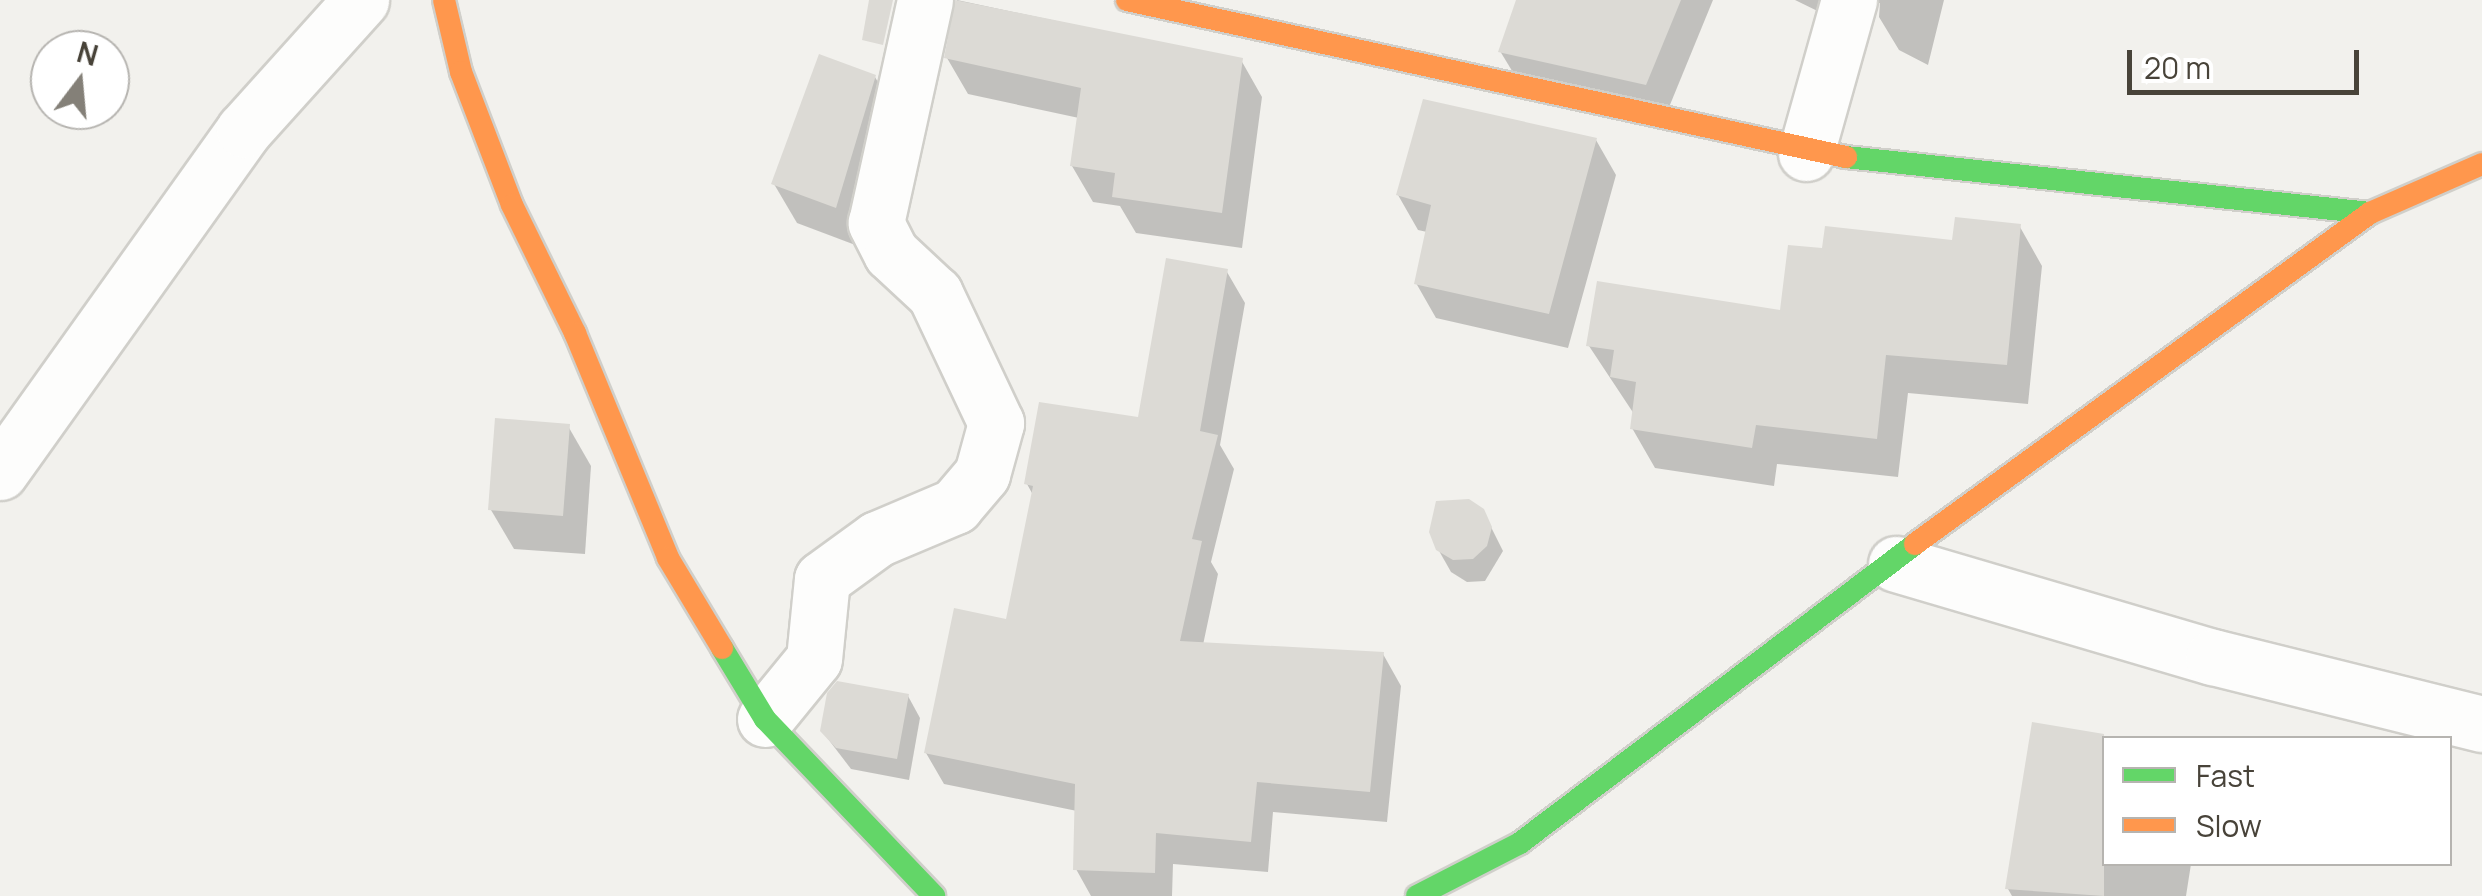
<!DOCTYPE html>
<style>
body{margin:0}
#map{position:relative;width:2482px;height:896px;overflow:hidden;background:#f2f1ed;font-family:Manrope,sans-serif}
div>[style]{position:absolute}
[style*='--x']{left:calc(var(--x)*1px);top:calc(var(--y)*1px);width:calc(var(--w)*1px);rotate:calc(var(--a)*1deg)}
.shadow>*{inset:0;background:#0003}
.building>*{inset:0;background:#dcdad5}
.roads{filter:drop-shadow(2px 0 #d0cfca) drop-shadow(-2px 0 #d0cfca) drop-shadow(0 2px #d0cfca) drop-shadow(0 -2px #d0cfca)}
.street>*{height:55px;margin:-27.5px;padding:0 27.5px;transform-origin:27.5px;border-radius:27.5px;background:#fdfdfc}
.fast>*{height:22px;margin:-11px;padding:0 11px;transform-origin:11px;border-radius:11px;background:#63d668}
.slow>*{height:22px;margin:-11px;padding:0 11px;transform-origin:11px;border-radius:11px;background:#ff974d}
span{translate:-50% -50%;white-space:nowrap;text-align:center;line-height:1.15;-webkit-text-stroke:8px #fff;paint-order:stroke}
.legend{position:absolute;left:2102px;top:736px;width:350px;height:130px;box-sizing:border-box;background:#fff;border:2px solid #b6b4b0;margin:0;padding:12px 18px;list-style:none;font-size:30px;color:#484339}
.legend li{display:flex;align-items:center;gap:20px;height:50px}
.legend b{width:50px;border:2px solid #b6b4b0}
.north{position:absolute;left:30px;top:30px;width:100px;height:100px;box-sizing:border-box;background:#fff;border:2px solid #b6b4b0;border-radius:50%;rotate:16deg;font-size:28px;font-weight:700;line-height:40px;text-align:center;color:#484339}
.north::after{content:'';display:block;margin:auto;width:35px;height:45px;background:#848078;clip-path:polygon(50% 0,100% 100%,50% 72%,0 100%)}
.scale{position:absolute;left:2127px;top:50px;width:232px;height:45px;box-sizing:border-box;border:5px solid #484339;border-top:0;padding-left:12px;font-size:30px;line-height:35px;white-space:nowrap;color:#484339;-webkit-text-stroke:8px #fff;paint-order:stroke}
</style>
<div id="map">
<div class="shadow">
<i style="clip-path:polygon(957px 0,1241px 60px,1262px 97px,1242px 248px,1136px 233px,1120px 206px,1093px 202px,1072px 166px,1079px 118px,968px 94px,947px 58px)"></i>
<i style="clip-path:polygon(1519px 0,1713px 0,1665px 117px,1520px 84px,1500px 51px)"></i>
<i style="clip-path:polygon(1795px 0,1944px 0,1928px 65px,1899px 50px,1879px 17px,1880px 3px,1860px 3px,1840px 22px)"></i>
<i style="clip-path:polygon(875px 77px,898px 117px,858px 246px,797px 223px,774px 184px)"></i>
<i style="clip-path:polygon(1596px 140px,1616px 175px,1568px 348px,1436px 318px,1416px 283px,1427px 232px,1418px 230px,1398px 195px)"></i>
<i style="clip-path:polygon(2020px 227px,2042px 266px,2028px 404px,1908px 393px,1898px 477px,1777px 464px,1774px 486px,1655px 468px,1632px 428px,1634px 414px,1589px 346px,1782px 313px,1825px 251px,1955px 243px)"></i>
<i style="clip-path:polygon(1227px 272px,1245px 303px,1220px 445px,1234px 469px,1211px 562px,1218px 574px,1203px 645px,1383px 654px,1401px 686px,1387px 822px,1273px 812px,1268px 872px,1173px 864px,1172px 896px,1091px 896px,1076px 869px,1077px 811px,944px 784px,926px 753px,1008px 622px,1033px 495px,1027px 484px,1140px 420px)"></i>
<i style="clip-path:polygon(568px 426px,591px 466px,585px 554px,514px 549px,491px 510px)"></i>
<i style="clip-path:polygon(1483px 511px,1503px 551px,1485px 581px,1467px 582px,1451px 572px,1438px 549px)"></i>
<i style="clip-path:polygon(908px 696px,920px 718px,909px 780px,851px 769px,822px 731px)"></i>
<i style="clip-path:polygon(2034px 725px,2116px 738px,2104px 738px,2104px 864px,2191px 864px,2186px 896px,2012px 896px,2008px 889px)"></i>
</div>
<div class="building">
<i style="clip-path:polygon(869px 0,893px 0,883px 45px,862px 40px)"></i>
<i style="clip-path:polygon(955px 0,1243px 58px,1222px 213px,1112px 197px,1115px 173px,1070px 166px,1081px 88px,944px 58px)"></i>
<i style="clip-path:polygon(1516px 0,1681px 0,1646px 85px,1498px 52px)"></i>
<i style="clip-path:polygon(819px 54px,876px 75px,836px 208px,771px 184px)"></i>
<i style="clip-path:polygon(1423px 99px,1597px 138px,1549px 314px,1414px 284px,1431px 205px,1396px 195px)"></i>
<i style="clip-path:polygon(1955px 217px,2021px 224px,2007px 365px,1886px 355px,1877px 439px,1756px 425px,1752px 448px,1630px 429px,1636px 382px,1610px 377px,1614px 350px,1586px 346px,1597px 281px,1780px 310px,1788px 245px,1822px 248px,1825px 226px,1952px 240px)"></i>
<i style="clip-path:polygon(1166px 258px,1228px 269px,1200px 431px,1218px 435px,1192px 539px,1202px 541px,1180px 641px,1384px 652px,1370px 792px,1257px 782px,1251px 842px,1156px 833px,1155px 873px,1073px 870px,1075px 784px,924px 753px,954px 608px,1006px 619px,1033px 486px,1024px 484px,1039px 402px,1138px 417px)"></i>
<i style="clip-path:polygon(495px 418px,570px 424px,563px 516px,488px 510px)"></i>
<i style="clip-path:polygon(1469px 499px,1484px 509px,1492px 527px,1487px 546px,1473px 559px,1453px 560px,1436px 550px,1429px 532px,1436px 501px)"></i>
<i style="clip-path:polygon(837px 681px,909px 694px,897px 759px,836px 748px,820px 731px,827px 693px)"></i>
<i style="clip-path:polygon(2032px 722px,2104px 734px,2104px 896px,2005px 889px)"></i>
</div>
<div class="roads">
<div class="street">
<i style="--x:1806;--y:153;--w:159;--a:-74.3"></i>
<i style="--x:0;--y:472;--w:420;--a:-54.5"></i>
<i style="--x:244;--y:130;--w:175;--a:-48"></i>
<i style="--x:1896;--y:564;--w:330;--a:16.4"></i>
<i style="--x:2213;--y:657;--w:277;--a:14"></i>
<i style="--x:765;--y:719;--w:77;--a:-50.8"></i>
<i style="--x:814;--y:659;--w:80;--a:-84.3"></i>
<i style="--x:822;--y:579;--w:68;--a:-36"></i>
<i style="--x:877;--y:539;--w:85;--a:-22.9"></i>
<i style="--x:955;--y:506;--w:42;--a:-49.8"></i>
<i style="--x:982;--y:474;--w:53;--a:-74.6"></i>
<i style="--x:996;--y:423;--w:143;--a:-115.3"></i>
<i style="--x:935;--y:294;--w:60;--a:-137"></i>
<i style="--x:891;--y:253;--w:34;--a:-117"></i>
<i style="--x:876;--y:223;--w:228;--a:-77.6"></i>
</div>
<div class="fast">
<i style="--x:1846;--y:157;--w:527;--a:6.1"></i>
<i style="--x:722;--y:648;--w:83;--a:58.8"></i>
<i style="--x:765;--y:719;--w:245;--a:46.3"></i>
<i style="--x:1417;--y:896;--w:116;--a:-27.2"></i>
<i style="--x:1520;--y:843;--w:495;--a:-37.1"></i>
</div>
<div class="slow">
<i style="--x:444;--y:0;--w:74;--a:76.7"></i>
<i style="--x:461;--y:72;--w:142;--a:69"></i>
<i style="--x:512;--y:205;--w:143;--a:63.8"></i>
<i style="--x:575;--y:333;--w:243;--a:67.5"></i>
<i style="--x:668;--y:558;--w:105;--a:59"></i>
<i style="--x:1127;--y:0;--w:736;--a:12.32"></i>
<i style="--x:1915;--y:544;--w:563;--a:-36.03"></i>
<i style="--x:2370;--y:213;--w:122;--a:-23.6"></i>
</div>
</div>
<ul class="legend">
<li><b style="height:12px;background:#63d668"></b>Fast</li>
<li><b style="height:12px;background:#ff974d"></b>Slow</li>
</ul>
<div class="north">N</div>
<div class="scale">20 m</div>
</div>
